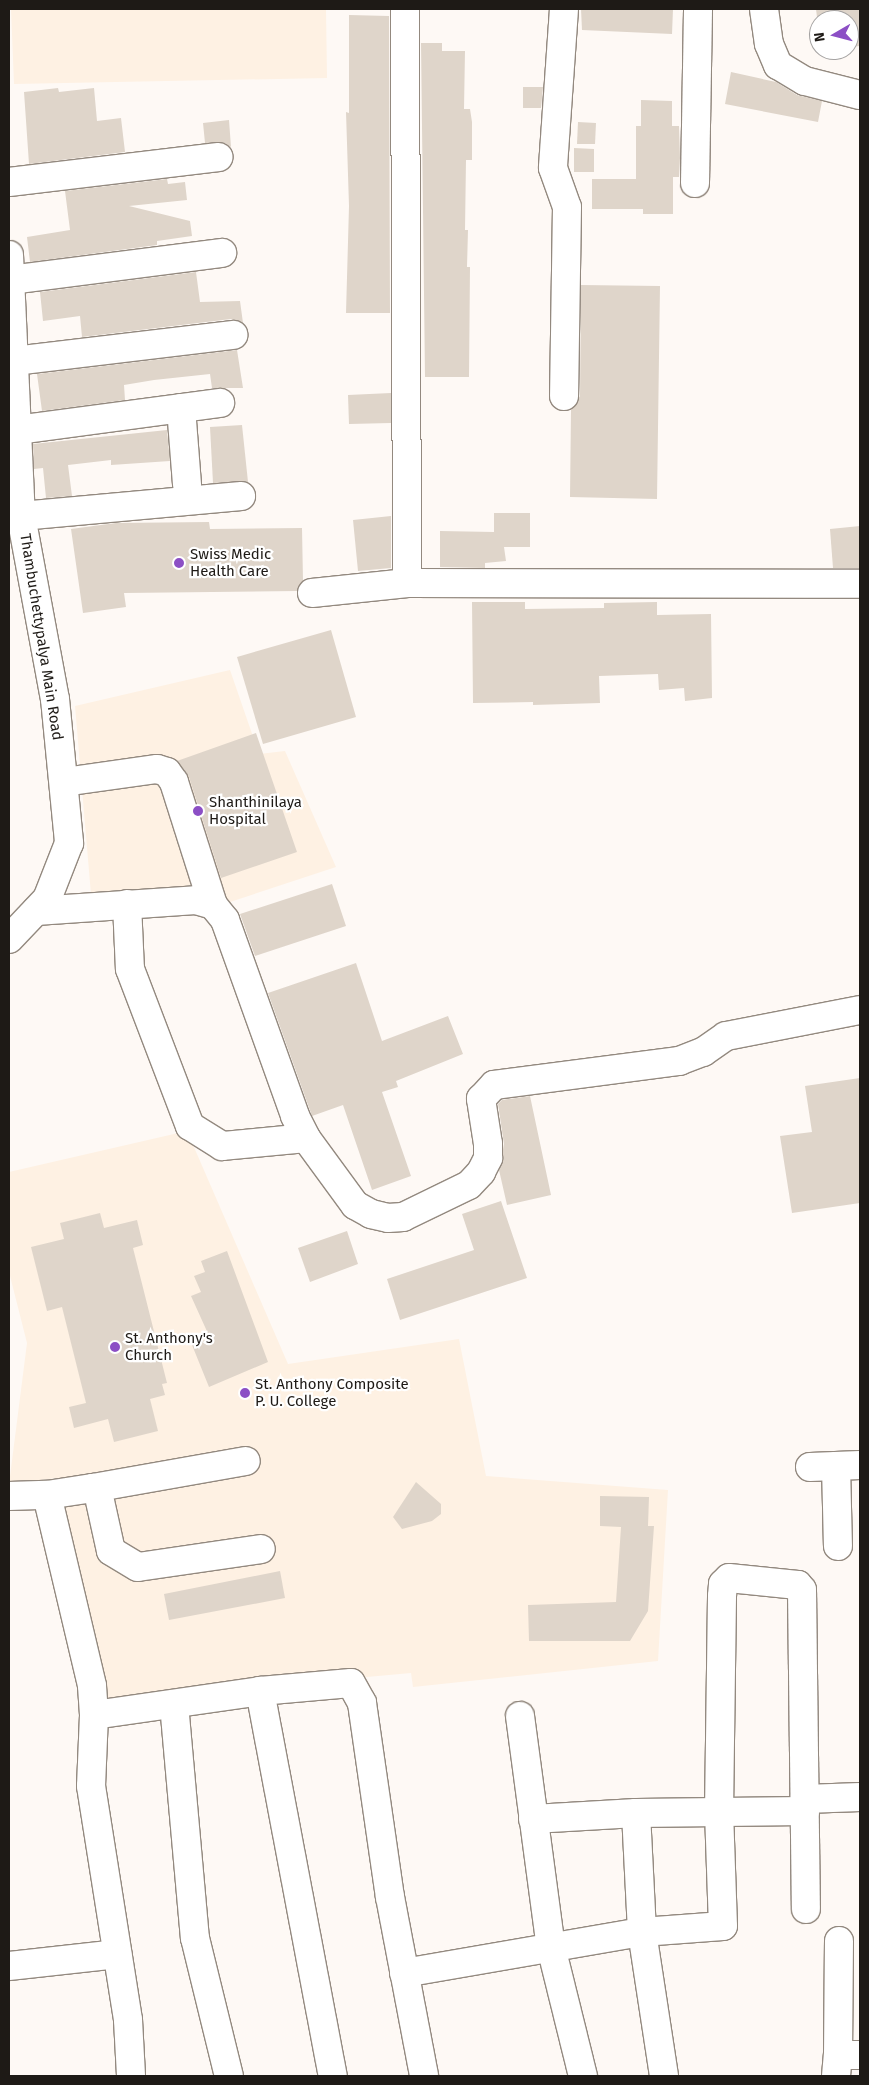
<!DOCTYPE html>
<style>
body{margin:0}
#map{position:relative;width:869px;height:2085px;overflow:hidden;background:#fef9f5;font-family:"Fira Sans",sans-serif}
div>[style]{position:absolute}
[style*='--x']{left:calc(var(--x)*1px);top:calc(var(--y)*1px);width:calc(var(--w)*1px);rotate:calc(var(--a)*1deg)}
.built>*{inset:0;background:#fef1e3}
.building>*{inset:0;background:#dfd5ca}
.roads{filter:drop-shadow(1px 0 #93897f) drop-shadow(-1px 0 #93897f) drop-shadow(0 1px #93897f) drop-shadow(0 -1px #93897f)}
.minor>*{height:28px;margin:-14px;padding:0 14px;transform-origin:14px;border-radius:14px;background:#fff}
.major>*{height:28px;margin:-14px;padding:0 14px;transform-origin:14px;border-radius:14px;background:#fff}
.dots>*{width:14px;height:14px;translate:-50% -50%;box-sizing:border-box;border:2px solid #fff;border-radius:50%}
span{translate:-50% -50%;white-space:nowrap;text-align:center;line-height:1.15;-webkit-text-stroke:4.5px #fff;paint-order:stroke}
.poi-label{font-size:15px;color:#1e1a16}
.left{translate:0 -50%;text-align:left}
.street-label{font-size:15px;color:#1e1a16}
.frame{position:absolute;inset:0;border:10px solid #1e1a16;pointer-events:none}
.north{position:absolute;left:809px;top:10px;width:50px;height:50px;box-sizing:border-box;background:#fff;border:1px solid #a5a3a2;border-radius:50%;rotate:262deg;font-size:14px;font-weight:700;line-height:20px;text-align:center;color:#1e1a16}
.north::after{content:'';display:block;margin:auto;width:18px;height:22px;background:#8c4fc5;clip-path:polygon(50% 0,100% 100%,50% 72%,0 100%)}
</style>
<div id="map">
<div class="built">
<i style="clip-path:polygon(11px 9px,326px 9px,327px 78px,14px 84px)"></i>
<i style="clip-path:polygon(230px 670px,259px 754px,285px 751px,336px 867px,221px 905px,209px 878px,93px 918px,75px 706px)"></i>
<i style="clip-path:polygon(187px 1131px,288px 1364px,459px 1339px,486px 1476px,668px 1490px,658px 1661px,413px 1687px,411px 1673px,104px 1701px,56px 1478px,9px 1484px,27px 1343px,9px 1272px,9px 1172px)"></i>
</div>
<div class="building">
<i style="clip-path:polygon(581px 9px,673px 9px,672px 34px,582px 30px)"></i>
<i style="clip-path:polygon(816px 9px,860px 9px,860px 46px,849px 47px,849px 20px,819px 20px,819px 34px)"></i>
<i style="clip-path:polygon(349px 15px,389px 16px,390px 313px,346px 313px,349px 206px,346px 112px,349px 113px)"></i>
<i style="clip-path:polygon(421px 43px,442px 43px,442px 51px,465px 51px,464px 109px,470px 109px,472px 122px,472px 160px,466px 160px,465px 230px,468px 230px,467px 267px,470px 267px,469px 377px,425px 377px)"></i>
<i style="clip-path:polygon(731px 72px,776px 82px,797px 95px,822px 101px,818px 122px,725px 104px)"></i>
<i style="clip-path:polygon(523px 87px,543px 87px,541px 108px,523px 108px)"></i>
<i style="clip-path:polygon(58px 88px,59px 92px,94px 88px,97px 121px,121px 118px,125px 152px,29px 164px,24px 92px)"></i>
<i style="clip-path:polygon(641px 100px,672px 101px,672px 126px,679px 126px,680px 158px,679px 177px,673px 177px,673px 214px,643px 214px,643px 209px,592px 209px,592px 179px,636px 179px,636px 126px,641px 126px)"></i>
<i style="clip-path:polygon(229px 120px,231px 147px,225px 143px,205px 143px,203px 123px)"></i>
<i style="clip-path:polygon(578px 122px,596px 123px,595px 144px,577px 144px)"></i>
<i style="clip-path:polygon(574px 148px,594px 149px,594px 172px,574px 172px)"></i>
<i style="clip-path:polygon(167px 179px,168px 184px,185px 182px,187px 200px,129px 206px,190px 221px,192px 236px,157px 241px,157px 245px,30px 262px,27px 237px,70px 230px,65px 191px)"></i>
<i style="clip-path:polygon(196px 272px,200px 302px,240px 301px,243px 323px,231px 319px,82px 337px,80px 316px,43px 321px,40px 292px)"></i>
<i style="clip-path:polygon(581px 285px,660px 286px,657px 499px,570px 497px,571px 410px,580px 396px)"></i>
<i style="clip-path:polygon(237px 350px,243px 388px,212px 388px,210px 374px,154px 380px,124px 385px,125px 400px,42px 411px,37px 374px)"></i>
<i style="clip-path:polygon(391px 393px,391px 423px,349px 424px,348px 395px)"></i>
<i style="clip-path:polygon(242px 425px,248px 482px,213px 483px,210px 427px)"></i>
<i style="clip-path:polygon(167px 430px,170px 461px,111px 465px,111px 460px,68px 465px,72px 496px,46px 498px,43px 468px,34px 469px,33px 444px)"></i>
<i style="clip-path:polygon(494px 513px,530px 513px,530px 547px,504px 547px,506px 561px,485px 563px,485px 568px,440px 567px,440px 531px,494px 532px)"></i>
<i style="clip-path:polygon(391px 516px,391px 568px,358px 571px,353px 520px)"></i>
<i style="clip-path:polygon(209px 522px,210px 529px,302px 528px,303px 581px,297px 591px,124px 593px,126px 607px,83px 613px,71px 529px,116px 523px)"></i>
<i style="clip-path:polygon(860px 526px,860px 568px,833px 568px,830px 529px)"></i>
<i style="clip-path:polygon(472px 602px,525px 602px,525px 609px,604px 608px,604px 603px,657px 602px,657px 615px,711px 614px,712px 698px,685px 701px,684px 688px,659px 690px,658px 674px,599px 676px,600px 703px,533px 705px,533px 702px,473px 703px)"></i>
<i style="clip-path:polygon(331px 630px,356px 717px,263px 744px,237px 657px)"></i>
<i style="clip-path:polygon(256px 733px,297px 852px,221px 878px,189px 777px,177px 761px)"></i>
<i style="clip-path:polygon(332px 884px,346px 926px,255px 956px,240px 914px)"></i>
<i style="clip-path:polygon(356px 963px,382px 1041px,448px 1016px,463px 1054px,396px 1081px,398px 1087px,382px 1092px,411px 1176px,372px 1190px,343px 1105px,312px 1116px,268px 993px)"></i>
<i style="clip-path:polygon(860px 1078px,860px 1203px,792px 1213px,780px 1136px,812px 1132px,805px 1086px)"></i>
<i style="clip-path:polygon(530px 1096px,551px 1195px,507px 1205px,499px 1170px,504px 1144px,498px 1104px,502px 1100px)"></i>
<i style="clip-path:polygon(501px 1201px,527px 1278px,400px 1320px,387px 1279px,474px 1250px,462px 1214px)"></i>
<i style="clip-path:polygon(100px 1213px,104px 1228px,137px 1220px,143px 1245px,133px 1248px,167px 1383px,162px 1384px,165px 1395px,150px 1399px,158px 1431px,114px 1442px,108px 1419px,74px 1428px,69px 1407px,86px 1403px,62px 1307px,47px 1311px,31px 1247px,64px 1239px,60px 1223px)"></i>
<i style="clip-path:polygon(347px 1231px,358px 1264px,310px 1282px,298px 1248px)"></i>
<i style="clip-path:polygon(227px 1251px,268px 1362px,209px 1387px,192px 1345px,210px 1338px,191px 1296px,201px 1292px,194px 1276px,205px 1272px,201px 1261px)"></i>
<i style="clip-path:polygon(416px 1482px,441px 1504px,441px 1514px,432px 1521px,402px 1529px,393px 1517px)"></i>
<i style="clip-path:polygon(600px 1496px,649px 1497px,648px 1526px,654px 1526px,648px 1611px,630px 1641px,529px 1641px,528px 1605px,616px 1602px,621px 1527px,600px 1526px)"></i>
<i style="clip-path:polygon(280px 1571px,285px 1598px,169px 1620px,164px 1594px)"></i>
</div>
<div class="roads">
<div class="minor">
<i style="--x:405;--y:9;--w:574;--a:89.8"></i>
<i style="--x:564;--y:9;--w:159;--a:94"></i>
<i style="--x:553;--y:168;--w:41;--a:70.3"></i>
<i style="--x:567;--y:207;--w:189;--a:90.9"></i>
<i style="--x:764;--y:9;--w:35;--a:82"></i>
<i style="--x:769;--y:44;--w:23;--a:67"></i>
<i style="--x:778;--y:65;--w:31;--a:31"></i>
<i style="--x:805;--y:81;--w:57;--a:14.3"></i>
<i style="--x:9;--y:182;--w:211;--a:-6.8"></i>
<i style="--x:695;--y:183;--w:174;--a:-89"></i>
<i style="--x:10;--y:280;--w:214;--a:-7.3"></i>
<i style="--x:14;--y:361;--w:221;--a:-6.8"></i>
<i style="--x:181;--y:408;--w:77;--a:85.5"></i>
<i style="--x:17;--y:430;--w:205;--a:-7.6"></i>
<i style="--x:21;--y:516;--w:221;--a:-5.2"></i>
<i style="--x:312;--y:593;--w:96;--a:-6"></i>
<i style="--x:407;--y:583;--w:453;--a:0.1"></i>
<i style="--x:64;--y:782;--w:94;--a:-8"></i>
<i style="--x:157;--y:769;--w:10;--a:17"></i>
<i style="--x:167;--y:772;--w:12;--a:55"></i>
<i style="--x:174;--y:782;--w:129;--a:72.4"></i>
<i style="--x:127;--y:904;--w:65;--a:87.4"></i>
<i style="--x:130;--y:969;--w:168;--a:69.1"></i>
<i style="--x:190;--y:1126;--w:38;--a:32"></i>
<i style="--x:222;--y:1146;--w:84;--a:-5.4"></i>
<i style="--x:36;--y:911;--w:160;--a:-3.9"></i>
<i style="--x:196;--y:900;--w:18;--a:16"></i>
<i style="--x:213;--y:905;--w:19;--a:51"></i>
<i style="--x:225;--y:920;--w:208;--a:70.3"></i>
<i style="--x:295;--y:1116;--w:25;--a:63"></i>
<i style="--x:306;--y:1138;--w:83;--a:53.8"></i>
<i style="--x:355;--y:1205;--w:18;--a:29"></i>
<i style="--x:371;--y:1214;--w:17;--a:13"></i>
<i style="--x:388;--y:1218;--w:15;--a:-4"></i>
<i style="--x:403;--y:1217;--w:73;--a:-25.9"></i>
<i style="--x:469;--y:1185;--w:18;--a:-47"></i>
<i style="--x:481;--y:1172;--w:16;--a:-63"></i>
<i style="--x:488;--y:1158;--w:14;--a:-90"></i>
<i style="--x:488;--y:1144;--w:46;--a:-98.8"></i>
<i style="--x:481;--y:1099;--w:19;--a:-47"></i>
<i style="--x:494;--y:1085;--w:187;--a:-7.4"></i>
<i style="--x:679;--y:1061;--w:26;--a:-21"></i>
<i style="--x:703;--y:1052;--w:28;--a:-35"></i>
<i style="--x:726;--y:1036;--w:136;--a:-11"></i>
<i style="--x:836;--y:1466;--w:80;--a:88.6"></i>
<i style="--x:810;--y:1467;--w:50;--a:-2.3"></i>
<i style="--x:93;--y:1488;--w:155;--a:-10"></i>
<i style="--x:47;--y:1495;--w:47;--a:-8.7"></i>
<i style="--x:93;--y:1488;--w:6;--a:39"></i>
<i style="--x:98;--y:1492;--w:60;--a:77.6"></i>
<i style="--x:111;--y:1551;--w:31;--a:31"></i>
<i style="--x:138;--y:1567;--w:124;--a:-8.3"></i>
<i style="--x:9;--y:1496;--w:38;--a:-2"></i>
<i style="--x:47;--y:1495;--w:196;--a:76.7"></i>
<i style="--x:92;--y:1686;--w:29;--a:86"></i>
<i style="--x:94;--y:1715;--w:71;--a:92.4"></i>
<i style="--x:91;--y:1786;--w:237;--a:81"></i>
<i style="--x:128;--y:2020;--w:56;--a:86.9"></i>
<i style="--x:260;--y:1691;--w:392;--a:79.3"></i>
<i style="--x:174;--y:1704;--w:235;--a:84.9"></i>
<i style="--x:195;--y:1938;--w:142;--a:76.2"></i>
<i style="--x:94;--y:1715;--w:168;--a:-8.2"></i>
<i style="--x:260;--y:1691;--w:91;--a:-5"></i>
<i style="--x:351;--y:1683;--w:23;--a:61"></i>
<i style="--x:362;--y:1703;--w:196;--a:81.8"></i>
<i style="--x:390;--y:1897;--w:182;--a:79.2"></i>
<i style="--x:520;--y:1716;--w:233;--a:82.4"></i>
<i style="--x:551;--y:1947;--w:133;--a:76.1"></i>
<i style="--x:805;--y:1799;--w:55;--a:-2.1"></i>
<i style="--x:636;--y:1813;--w:119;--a:87.1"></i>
<i style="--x:642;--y:1932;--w:146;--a:81.3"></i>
<i style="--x:533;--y:1819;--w:103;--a:-3.3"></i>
<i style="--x:636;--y:1813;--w:169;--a:-0.7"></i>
<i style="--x:9;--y:1966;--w:109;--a:-6.3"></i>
<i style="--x:404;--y:1973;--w:242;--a:-9.8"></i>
<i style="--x:642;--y:1932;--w:81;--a:-4.2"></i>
<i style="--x:723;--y:1926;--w:114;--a:-92"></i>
<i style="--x:719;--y:1812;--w:216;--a:-89.2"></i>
<i style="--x:722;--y:1596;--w:12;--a:-85"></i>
<i style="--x:723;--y:1584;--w:8;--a:-45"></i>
<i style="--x:729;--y:1578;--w:69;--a:5.8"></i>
<i style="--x:798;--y:1585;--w:6;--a:51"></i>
<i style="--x:802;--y:1590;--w:319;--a:89.3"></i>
<i style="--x:838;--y:2055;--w:114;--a:-89.5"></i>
<i style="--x:836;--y:2076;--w:21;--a:-85"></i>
<i style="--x:838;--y:2055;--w:22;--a:0"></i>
</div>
<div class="major">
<i style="--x:9;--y:255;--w:261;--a:87.4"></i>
<i style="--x:21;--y:516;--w:186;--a:79.5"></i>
<i style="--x:55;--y:699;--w:145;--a:84.4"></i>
<i style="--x:69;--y:843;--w:60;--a:111.4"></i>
<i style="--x:47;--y:899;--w:55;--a:133.5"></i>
</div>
</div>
<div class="dots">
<i style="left:179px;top:563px;background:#8c4fc5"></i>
<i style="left:198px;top:811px;background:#8c4fc5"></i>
<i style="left:115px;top:1347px;background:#8c4fc5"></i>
<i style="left:245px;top:1393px;background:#8c4fc5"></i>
</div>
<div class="poi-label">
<span class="left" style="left:190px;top:563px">Swiss Medic<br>Health Care</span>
<span class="left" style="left:209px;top:811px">Shanthinilaya<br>Hospital</span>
<span class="left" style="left:125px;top:1347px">St. Anthony's<br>Church</span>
<span class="left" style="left:255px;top:1393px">St. Anthony Composite<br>P. U. College</span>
</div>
<div class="street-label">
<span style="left:41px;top:637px;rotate:81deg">Thambuchettypalya Main Road</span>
</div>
<div class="frame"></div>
<div class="north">N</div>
</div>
